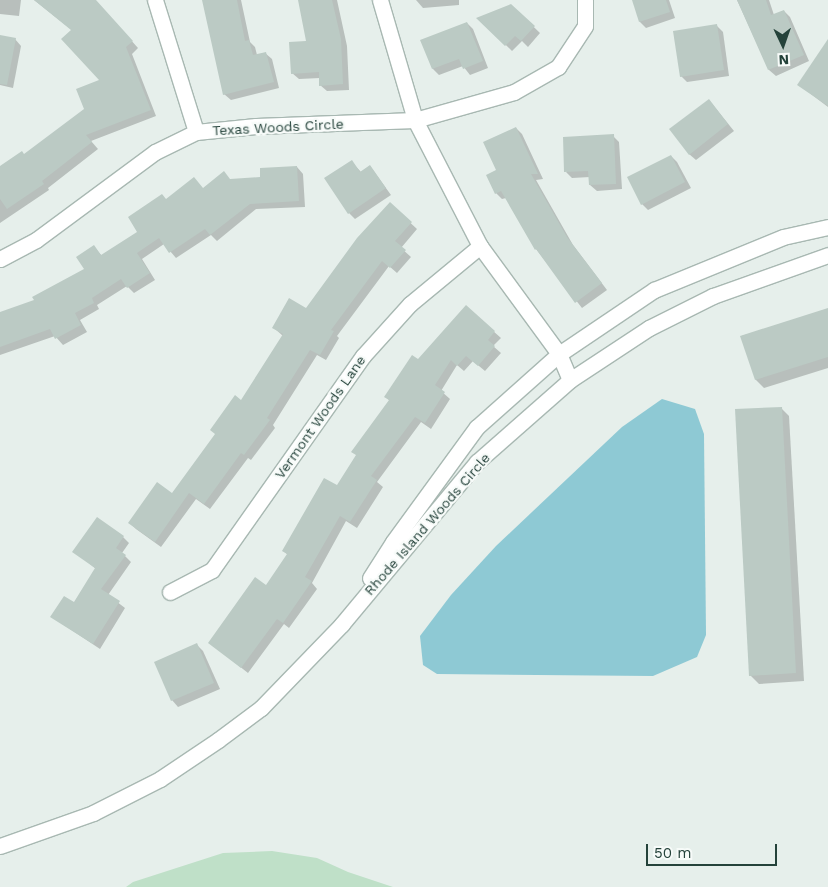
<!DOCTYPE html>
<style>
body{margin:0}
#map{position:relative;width:828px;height:887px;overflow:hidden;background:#e6efeb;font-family:"Work Sans",sans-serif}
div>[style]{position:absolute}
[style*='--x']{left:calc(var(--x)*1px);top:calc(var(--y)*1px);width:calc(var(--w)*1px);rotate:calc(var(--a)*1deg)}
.green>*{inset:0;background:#bfe0c8}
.water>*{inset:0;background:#8ec9d4}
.shadow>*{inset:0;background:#0003}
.building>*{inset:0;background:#bbcac4}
.roads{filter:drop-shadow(1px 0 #a8b8b2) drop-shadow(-1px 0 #a8b8b2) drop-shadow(0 1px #a8b8b2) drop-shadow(0 -1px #a8b8b2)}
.minor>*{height:15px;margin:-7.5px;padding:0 7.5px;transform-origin:7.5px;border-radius:7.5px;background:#fff}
.tertiary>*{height:15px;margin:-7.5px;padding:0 7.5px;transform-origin:7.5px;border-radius:7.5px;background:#fff}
span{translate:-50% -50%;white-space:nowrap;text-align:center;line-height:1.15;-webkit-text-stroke:4.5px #f7fbf9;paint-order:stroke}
.street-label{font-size:14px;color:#24423a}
.north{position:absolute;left:758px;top:20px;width:50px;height:50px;-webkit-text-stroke:4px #f7fbf9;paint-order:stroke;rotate:177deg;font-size:14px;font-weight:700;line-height:20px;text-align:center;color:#24423a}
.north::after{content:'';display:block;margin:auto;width:18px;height:22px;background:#24423a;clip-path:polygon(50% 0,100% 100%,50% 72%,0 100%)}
.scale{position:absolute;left:646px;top:844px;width:131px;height:22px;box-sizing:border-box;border:2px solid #24423a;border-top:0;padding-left:6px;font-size:15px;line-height:18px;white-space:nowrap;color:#24423a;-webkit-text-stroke:4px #f7fbf9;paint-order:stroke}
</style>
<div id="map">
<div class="green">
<i style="clip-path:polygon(272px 851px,317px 858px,348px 872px,393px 887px,126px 887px,133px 882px,223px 853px)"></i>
</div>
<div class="water">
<i style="clip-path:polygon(662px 399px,695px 409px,704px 434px,706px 635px,697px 657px,653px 676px,437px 674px,423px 665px,420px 636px,451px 595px,496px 546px,622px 427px)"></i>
</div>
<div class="shadow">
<i style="clip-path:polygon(0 0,21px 0,19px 16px,0 14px)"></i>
<i style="clip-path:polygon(34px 0,95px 0,138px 48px,132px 54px,156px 116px,91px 141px,98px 149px,48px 188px,49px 190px,0 223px,0 167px,25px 156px,85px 109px,101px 80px,72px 30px)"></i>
<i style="clip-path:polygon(203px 0,241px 0,250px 42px,255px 47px,257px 55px,265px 53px,272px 59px,279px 88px,231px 100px,224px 94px)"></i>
<i style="clip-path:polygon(299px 0,337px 0,347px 46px,349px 90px,327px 91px,320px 85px,320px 78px,299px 79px,292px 73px,307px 42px)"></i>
<i style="clip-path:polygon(416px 0,459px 0,459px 5px,423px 8px)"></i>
<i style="clip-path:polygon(633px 0,669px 0,675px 18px,646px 28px,640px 22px)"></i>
<i style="clip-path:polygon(737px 0,769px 0,774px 15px,784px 11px,790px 17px,809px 61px,776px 76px,769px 70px)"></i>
<i style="clip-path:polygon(511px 5px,540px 33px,528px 47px,522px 41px,512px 51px,478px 18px)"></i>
<i style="clip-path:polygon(467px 23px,473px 29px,488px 68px,470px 75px,463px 66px,439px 75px,433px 69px,422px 41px)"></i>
<i style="clip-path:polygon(717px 26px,723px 32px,729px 76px,687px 82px,681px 76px)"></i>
<i style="clip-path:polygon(0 37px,15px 39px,21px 46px,13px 88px,0 85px)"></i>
<i style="clip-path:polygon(828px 52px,828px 107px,799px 85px)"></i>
<i style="clip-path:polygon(709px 100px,734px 131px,696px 160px,689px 154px)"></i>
<i style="clip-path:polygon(516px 128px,522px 134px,543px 179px,536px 180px,573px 245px,607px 290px,582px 308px,536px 249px,506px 198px,502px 199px,496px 193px,498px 171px)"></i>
<i style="clip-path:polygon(613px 136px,619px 142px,622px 189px,597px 191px,590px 185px,590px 177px,572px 178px,566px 172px)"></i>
<i style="clip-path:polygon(671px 156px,677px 162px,691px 188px,648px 210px,642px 204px)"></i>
<i style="clip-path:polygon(351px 161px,361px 172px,370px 166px,391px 195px,355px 219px,349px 213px)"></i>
<i style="clip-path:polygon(297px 167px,303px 174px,305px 207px,256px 209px,217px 241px,211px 235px,176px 258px,164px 244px,142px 259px,155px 280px,134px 293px,127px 286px,97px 305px,99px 309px,80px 320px,87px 332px,63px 345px,55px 336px,0 355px,0 313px,36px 301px,86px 269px,94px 247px,102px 256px,139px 232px,167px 200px,230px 180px,261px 178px)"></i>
<i style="clip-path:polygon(390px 204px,417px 229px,401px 248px,411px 257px,397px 273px,389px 266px,337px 336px,339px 338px,326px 360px,317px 355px,273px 425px,275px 428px,251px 460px,248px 458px,210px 509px,196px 499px,161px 547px,136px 529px,130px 523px,172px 494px,242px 402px,283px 336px,274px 328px,306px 310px)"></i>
<i style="clip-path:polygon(466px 307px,501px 338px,493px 346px,501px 353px,485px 371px,473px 361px,464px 371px,457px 365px,441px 391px,450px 399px,431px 429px,421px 422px,377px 482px,383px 487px,357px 528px,346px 521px,312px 583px,317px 589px,289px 628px,284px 624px,248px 673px,210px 643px,266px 586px,288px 555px,284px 551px,337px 487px,390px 401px,386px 397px)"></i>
<i style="clip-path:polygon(828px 309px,828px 368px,764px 388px,756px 380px,742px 336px)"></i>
<i style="clip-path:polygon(781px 408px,789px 416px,804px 681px,759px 684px,750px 675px)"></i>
<i style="clip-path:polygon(123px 537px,129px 543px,122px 553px,131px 562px,108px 595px,125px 608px,100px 649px,52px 617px,74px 603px,96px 569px,74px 551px)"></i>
<i style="clip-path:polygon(197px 645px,203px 651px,220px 689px,178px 707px,172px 700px)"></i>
</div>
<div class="building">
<i style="clip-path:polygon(34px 0,96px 0,133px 41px,126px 47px,151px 110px,86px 135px,92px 142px,42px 181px,44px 184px,7px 209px,0 199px,0 166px,22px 151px,24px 154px,84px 109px,76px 89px,99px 80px,61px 39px,71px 30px)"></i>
<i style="clip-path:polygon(202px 0,237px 0,245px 41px,249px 40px,253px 55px,266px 52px,274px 82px,223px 95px)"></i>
<i style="clip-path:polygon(298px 0,332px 0,341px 39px,343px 84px,319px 86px,319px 72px,291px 74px,289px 42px,306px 41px)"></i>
<i style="clip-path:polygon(632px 0,666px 0,670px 12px,639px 22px)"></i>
<i style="clip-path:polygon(737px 0,766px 0,771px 15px,784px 10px,804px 55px,768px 70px)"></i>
<i style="clip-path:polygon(511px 4px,535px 26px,521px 41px,515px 36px,505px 46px,476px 18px)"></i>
<i style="clip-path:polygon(467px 22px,483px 61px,463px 69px,459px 59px,432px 69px,420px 40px)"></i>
<i style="clip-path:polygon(717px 24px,724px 70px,680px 77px,673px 31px)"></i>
<i style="clip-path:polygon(0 35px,16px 38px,7px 85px,0 84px)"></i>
<i style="clip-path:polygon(828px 39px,828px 106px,797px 85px)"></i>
<i style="clip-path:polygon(709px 99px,728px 124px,689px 155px,669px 129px)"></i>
<i style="clip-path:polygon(516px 127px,538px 174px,531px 174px,567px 237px,602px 283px,575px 303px,536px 249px,535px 250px,501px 191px,495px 194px,486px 175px,496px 170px,483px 142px)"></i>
<i style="clip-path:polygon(614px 134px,616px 184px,589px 185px,588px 171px,564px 172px,563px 137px)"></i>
<i style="clip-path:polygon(671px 155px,685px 182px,641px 205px,627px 177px)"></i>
<i style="clip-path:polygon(352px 160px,360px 172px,370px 165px,386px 188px,348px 214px,324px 178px)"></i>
<i style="clip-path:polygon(297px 166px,299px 201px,250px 204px,210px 235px,205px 229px,169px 253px,159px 238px,137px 253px,150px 273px,127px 288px,121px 279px,92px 298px,94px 303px,75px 313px,81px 325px,55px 339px,50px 329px,0 347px,0 312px,34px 300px,32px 297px,84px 269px,76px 257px,94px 245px,101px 255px,137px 232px,128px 217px,162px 194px,166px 199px,194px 177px,203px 188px,224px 171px,230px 179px,260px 177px,260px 168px)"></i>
<i style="clip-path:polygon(390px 202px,412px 222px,395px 241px,406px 250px,390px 268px,382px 261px,331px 330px,334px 331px,320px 355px,310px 350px,267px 418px,270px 420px,244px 455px,241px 453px,204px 504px,189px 493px,155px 542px,128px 523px,157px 482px,172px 493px,215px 434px,210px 430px,235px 395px,241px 400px,283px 334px,272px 328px,289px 298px,306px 308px,357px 238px)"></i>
<i style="clip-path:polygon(466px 305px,495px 331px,488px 340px,495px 346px,478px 366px,466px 356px,457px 366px,451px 360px,435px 385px,445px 392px,425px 423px,415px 417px,371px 476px,377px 480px,350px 522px,340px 516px,305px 577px,312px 581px,283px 623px,277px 619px,241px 668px,208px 643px,255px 577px,266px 585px,287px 554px,282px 551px,324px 478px,337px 485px,356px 455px,351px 452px,389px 400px,384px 397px,412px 355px,418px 359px)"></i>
<i style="clip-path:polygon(828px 308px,828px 357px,755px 380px,740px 336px)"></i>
<i style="clip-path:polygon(782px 407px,796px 673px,749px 676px,735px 409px)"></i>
<i style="clip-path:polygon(97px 517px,124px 536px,116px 548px,126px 555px,101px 589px,120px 601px,93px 644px,50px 617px,64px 596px,74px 602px,95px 568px,72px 552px)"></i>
<i style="clip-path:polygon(197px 643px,214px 683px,171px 701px,154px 662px)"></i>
</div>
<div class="roads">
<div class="minor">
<i style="--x:155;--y:0;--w:138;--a:72.7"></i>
<i style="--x:380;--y:0;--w:125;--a:73.7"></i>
<i style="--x:415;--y:120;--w:142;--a:62.7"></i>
<i style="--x:480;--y:246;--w:134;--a:53.8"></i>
<i style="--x:559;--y:354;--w:28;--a:67"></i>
<i style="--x:0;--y:259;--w:41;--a:-27.8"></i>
<i style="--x:36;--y:240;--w:148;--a:-36.5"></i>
<i style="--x:155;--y:152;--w:46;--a:-26"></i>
<i style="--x:196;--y:132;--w:60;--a:-5.7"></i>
<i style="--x:256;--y:126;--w:159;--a:-2.2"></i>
<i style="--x:415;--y:120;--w:103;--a:-15.8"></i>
<i style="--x:514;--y:92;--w:51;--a:-29.6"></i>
<i style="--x:558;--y:67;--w:49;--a:-56.6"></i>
<i style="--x:585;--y:26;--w:26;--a:-90"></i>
<i style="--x:170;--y:592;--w:47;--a:-27.6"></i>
<i style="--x:212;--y:570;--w:262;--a:-54.8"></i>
<i style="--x:363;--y:356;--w:70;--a:-47.9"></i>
<i style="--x:410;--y:304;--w:91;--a:-39.6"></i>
</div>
<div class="tertiary">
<i style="--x:370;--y:578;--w:43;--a:-57.4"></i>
<i style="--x:393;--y:542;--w:142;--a:-53.9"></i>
<i style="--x:477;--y:427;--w:110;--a:-41.7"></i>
<i style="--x:559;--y:354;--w:115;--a:-34"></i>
<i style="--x:654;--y:290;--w:139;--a:-22.3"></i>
<i style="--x:783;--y:237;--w:46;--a:-12.5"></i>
<i style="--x:0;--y:846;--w:99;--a:-19.5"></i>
<i style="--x:93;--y:813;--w:75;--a:-26.9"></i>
<i style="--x:160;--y:779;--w:70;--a:-33.9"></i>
<i style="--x:218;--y:740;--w:54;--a:-36.7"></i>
<i style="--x:261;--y:708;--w:117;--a:-46"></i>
<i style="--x:342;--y:624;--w:211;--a:-50.2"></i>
<i style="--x:477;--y:462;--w:124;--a:-41.4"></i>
<i style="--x:570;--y:380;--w:95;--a:-33.4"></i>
<i style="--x:649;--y:328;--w:72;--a:-26.6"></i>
<i style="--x:713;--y:296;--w:122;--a:-19.6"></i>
</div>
</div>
<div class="street-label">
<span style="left:278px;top:127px;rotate:-3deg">Texas Woods Circle</span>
<span style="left:320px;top:417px;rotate:-55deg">Vermont Woods Lane</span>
<span style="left:427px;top:524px;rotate:-49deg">Rhode Island Woods Circle</span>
</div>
<div class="north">N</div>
<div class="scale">50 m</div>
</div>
